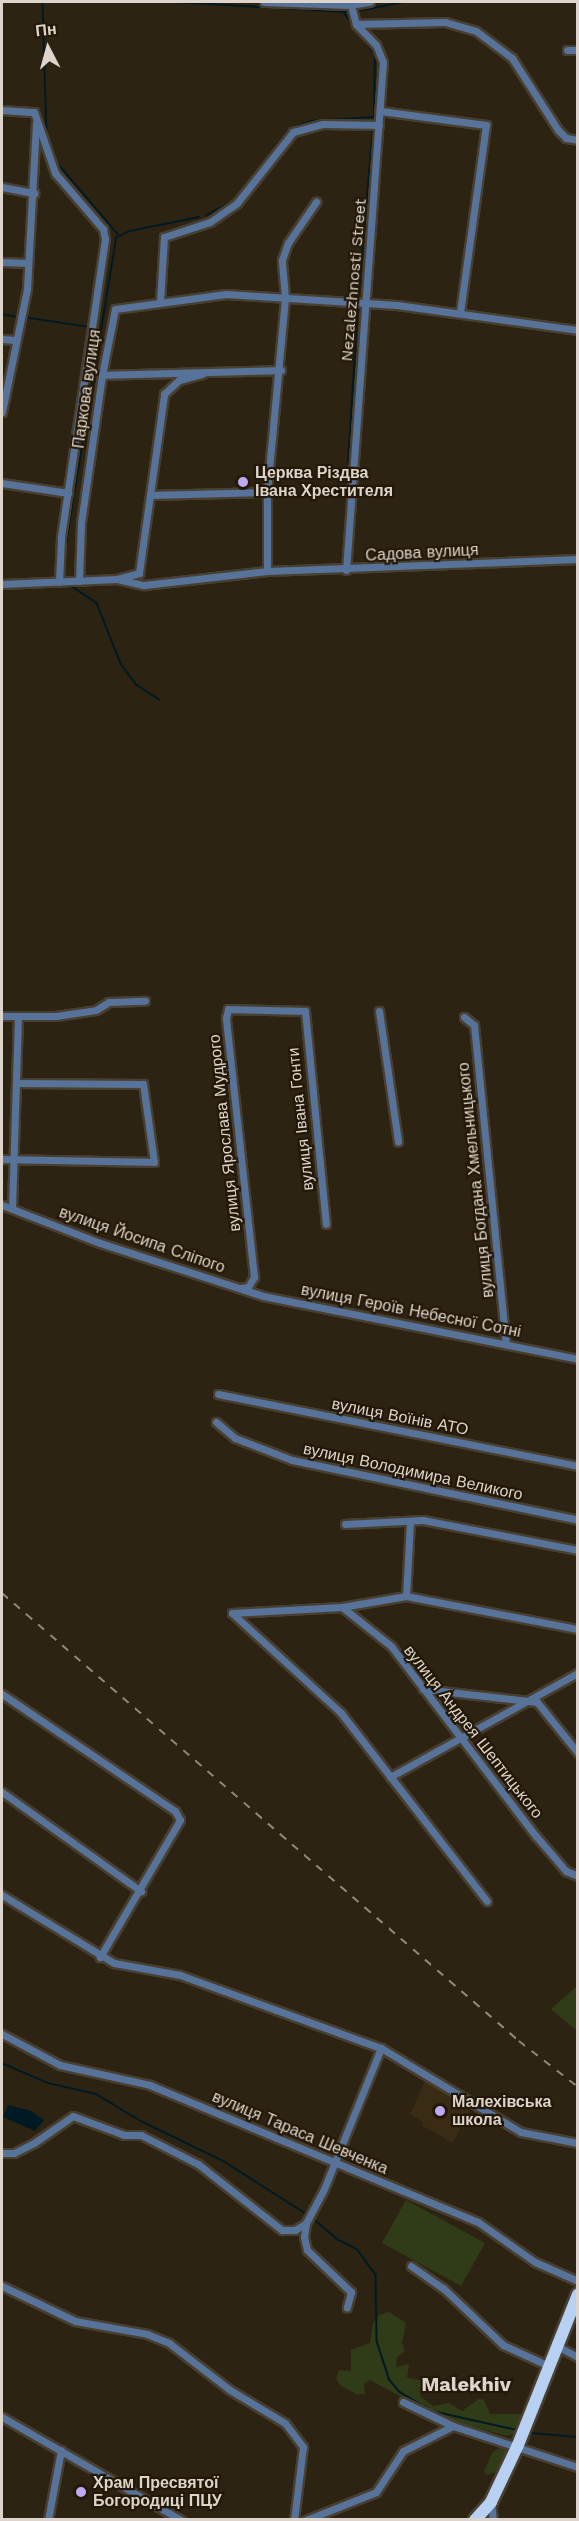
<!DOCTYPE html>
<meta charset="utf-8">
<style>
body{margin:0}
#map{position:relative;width:579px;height:2521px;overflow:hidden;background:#2d2312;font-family:"Work Sans",sans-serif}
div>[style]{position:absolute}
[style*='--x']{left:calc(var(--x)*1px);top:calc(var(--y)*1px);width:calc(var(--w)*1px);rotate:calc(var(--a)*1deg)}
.built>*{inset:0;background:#392b14}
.green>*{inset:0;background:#303c18}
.water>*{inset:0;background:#001a23}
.stream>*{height:1.5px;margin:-0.75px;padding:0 0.75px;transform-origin:0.75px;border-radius:0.75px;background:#001a23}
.roads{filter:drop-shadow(2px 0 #493f30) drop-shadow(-2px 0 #493f30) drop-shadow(0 2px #493f30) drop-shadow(0 -2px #493f30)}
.minor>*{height:7px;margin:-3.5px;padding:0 3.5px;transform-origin:3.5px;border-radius:3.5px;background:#57739a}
.trunk>*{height:12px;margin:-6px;padding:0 6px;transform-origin:6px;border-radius:6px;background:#b8d1f3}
.rail>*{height:1.5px;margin-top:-0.75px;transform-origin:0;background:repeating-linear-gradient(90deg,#92897c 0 8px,transparent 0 16px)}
.dots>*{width:16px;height:16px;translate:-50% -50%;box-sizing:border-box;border:3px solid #241909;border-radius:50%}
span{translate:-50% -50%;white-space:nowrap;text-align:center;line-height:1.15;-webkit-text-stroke:4.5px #241909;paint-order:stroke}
.street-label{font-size:16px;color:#ddd5cb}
.poi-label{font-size:16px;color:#ddd5cb;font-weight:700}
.left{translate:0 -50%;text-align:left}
.quarter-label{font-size:20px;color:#ddd5cb;font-weight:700}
.frame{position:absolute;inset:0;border:3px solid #ddd5cb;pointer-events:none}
.north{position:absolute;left:18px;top:18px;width:60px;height:60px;-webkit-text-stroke:4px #241909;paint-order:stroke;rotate:354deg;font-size:16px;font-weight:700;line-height:24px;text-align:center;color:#ddd5cb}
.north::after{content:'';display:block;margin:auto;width:21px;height:27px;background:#ddd5cb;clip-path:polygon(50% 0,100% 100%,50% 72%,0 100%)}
</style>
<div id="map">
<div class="built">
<i style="clip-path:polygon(426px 2079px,471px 2108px,453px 2143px,422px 2126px,423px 2122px,410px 2114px)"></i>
</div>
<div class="green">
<i style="clip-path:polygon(577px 1986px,577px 2031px,551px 2009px)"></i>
<i style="clip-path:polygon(406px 2200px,485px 2243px,461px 2286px,382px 2243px)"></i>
<i style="clip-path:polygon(389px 2312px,406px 2323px,402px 2343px,405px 2351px,397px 2357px,396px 2367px,409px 2364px,407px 2378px,426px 2381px,420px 2388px,421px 2397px,433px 2406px,449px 2403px,462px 2411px,479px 2399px,484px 2400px,490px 2414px,521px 2414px,517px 2433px,507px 2436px,442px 2418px,426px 2405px,414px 2404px,370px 2380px,364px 2383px,365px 2394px,356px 2394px,340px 2385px,336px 2379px,339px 2370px,351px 2371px,351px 2350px,370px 2343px,373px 2323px,379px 2315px)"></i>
<i style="clip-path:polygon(505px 2444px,508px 2456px,501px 2470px,487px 2475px,484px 2471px,492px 2453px)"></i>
</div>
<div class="water">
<i style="clip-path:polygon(8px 2105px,31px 2111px,44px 2120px,35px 2131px,3px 2117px)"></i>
</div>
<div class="stream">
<i style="--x:43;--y:2;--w:137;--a:88.3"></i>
<i style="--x:176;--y:2;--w:170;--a:3.4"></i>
<i style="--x:358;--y:11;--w:47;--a:-11.1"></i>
<i style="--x:291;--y:128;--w:21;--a:-19"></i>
<i style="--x:311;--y:121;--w:63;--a:-3.6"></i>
<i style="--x:374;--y:117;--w:62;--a:-89.1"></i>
<i style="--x:375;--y:55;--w:52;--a:-126.4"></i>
<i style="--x:53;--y:158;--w:100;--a:49.5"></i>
<i style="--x:207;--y:215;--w:30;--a:-28"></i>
<i style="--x:233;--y:201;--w:88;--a:-52"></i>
<i style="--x:359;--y:291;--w:164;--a:-85.1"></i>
<i style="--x:2;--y:314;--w:16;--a:11"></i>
<i style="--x:23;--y:317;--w:68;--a:8.5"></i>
<i style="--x:348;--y:464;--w:158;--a:-86.4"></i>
<i style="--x:65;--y:573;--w:23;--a:-90"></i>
<i style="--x:65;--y:550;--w:316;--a:-80.7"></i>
<i style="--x:116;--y:238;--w:16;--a:-27"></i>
<i style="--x:130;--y:231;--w:70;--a:-11.5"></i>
<i style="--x:68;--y:584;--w:35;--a:33"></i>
<i style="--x:97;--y:603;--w:66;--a:68.5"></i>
<i style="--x:121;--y:664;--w:26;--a:53"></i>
<i style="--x:137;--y:685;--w:27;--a:33"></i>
<i style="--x:2;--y:2063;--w:50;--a:23.5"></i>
<i style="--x:48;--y:2083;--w:49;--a:12.9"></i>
<i style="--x:96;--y:2094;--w:52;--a:31"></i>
<i style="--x:141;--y:2121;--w:93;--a:26"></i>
<i style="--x:225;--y:2162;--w:95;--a:32.5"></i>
<i style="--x:313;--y:2218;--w:32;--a:41"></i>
<i style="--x:337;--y:2239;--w:22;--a:27"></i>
<i style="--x:357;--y:2249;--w:32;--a:54"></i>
<i style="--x:376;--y:2275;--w:66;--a:89.1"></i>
<i style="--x:377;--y:2341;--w:40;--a:72"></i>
<i style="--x:389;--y:2379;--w:17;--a:50"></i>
<i style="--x:400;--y:2392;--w:37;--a:31"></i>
<i style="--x:432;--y:2411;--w:87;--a:12.6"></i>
<i style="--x:531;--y:2433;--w:47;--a:4.9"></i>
</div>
<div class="roads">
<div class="minor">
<i style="--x:264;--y:2;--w:86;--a:2"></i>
<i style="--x:350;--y:5;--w:20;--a:-9"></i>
<i style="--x:356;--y:24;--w:89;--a:-1.3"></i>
<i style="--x:445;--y:22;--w:32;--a:16"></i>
<i style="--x:476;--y:31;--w:45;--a:36.9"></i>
<i style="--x:512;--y:58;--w:85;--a:57.4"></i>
<i style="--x:558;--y:130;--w:11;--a:45"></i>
<i style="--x:566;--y:138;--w:12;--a:9"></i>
<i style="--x:567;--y:50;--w:11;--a:0"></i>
<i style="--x:2;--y:110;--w:32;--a:4"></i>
<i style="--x:34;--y:112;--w:65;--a:71"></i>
<i style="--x:55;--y:173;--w:74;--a:49.4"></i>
<i style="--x:103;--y:229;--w:10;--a:79"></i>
<i style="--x:105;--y:239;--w:302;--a:98.4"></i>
<i style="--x:61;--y:538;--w:44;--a:92.6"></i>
<i style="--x:380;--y:111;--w:107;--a:7.5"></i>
<i style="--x:486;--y:125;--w:190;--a:97.9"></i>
<i style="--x:2;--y:187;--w:33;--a:11"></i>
<i style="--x:2;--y:262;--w:26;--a:2"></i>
<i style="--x:160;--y:302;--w:65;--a:-86.5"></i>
<i style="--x:164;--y:237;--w:48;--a:-18.1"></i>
<i style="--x:210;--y:222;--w:33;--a:-35"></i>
<i style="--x:237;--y:203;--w:90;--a:-51.7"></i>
<i style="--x:293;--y:132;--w:31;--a:-15"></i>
<i style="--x:323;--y:124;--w:56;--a:1"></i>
<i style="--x:2;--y:339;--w:13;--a:4"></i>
<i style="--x:102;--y:375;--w:179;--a:-1.6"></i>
<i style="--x:2;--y:412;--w:126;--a:-78.5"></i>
<i style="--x:27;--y:289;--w:166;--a:-86.9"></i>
<i style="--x:2;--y:483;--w:67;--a:8.6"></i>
<i style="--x:150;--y:495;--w:117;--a:-1.5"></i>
<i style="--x:346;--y:570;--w:509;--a:-85.83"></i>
<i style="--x:383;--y:62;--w:18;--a:-112"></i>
<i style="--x:376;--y:45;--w:29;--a:-134"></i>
<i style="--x:356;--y:24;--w:23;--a:-105"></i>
<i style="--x:267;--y:571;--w:79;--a:-90"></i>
<i style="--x:267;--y:492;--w:196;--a:-84.7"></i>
<i style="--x:285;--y:297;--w:37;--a:-95"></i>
<i style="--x:282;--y:260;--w:18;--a:-71"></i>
<i style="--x:288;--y:243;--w:50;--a:-55.7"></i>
<i style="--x:117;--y:579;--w:28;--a:13"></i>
<i style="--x:144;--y:585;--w:124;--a:-6.5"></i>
<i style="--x:267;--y:571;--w:311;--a:-2.2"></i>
<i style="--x:79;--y:581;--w:58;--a:-88"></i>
<i style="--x:81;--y:523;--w:149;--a:-81.9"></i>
<i style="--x:102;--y:375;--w:67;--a:-78.9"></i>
<i style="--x:115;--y:309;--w:112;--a:-7.7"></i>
<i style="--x:226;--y:294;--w:171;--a:3.7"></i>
<i style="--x:397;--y:305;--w:183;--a:7.9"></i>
<i style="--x:2;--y:584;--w:115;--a:-2.5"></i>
<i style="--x:117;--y:579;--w:23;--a:-15"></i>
<i style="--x:139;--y:573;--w:181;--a:-82"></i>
<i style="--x:164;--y:394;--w:21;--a:-43"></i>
<i style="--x:179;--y:380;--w:24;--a:-15"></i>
<i style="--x:379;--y:1011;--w:132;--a:81.7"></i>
<i style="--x:2;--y:1016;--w:54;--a:0"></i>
<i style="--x:56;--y:1016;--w:40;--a:-8.5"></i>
<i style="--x:96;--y:1010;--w:15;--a:-32"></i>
<i style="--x:109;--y:1002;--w:36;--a:-2"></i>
<i style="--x:464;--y:1017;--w:13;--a:39"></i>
<i style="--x:474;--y:1025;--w:321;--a:84.3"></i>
<i style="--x:2;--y:1159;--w:152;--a:1.1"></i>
<i style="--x:154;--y:1162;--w:79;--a:-98"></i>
<i style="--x:143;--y:1084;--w:127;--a:-179.5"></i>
<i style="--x:2;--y:1205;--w:105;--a:21.2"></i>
<i style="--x:100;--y:1243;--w:171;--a:18"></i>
<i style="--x:263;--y:1296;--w:321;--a:11.3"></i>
<i style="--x:12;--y:1208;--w:192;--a:-88.2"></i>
<i style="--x:240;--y:1288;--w:8;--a:-7"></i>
<i style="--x:248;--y:1287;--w:12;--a:-59"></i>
<i style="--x:254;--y:1277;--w:261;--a:-96.2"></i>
<i style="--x:226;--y:1018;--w:9;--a:-77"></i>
<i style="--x:228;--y:1009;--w:77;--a:1.5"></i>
<i style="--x:305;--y:1011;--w:214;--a:84.4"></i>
<i style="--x:218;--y:1394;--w:367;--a:11.3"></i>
<i style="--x:216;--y:1422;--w:25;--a:40"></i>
<i style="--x:235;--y:1438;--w:61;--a:21.1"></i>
<i style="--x:292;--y:1460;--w:292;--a:11.8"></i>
<i style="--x:345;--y:1524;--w:78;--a:-2.9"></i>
<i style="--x:423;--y:1520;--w:158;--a:11"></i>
<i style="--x:406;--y:1596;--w:75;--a:-86.9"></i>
<i style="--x:342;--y:1607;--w:63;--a:38.5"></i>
<i style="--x:391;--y:1646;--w:239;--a:52.7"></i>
<i style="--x:536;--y:1836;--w:46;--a:49.4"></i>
<i style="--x:566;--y:1871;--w:13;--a:23"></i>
<i style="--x:232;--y:1613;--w:148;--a:42.5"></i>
<i style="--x:341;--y:1713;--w:238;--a:52.2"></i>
<i style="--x:232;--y:1613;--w:110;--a:-3.1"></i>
<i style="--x:342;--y:1607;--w:65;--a:-9.8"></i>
<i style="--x:406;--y:1596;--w:175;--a:10.9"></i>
<i style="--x:423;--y:1689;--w:115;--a:6.5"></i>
<i style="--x:537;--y:1702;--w:65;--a:51.2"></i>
<i style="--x:2;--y:1694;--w:209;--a:34.1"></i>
<i style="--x:175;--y:1811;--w:10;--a:61"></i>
<i style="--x:180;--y:1820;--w:159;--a:120.3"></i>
<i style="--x:390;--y:1777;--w:215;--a:-29"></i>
<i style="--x:2;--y:1792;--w:171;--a:35.5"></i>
<i style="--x:2;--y:1895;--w:131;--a:31.3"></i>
<i style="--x:114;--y:1963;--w:67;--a:10.3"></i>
<i style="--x:180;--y:1975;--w:214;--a:20"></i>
<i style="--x:381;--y:2048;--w:163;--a:31"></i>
<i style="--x:521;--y:2132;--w:58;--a:10.9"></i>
<i style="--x:2;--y:2034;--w:66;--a:28.1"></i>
<i style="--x:60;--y:2065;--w:92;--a:12.5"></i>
<i style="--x:150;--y:2085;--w:355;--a:22.7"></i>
<i style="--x:478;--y:2222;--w:70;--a:35.1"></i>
<i style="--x:535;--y:2262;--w:47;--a:23.8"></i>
<i style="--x:2;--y:2153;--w:12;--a:0"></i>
<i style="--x:14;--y:2153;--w:22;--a:-27"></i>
<i style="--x:34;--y:2143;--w:47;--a:-34.7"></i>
<i style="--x:73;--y:2116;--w:54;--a:20.4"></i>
<i style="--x:124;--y:2135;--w:17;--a:0"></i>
<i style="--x:141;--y:2135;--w:64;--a:27"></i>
<i style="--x:198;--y:2164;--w:107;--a:38.2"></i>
<i style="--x:282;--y:2230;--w:13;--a:0"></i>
<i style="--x:295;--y:2230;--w:13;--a:-32"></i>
<i style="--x:306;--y:2223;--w:38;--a:-62"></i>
<i style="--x:324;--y:2189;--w:152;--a:-68"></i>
<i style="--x:306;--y:2223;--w:14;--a:98"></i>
<i style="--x:304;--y:2237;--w:13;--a:77"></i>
<i style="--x:307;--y:2250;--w:61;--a:43.7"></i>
<i style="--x:351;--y:2292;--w:16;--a:105"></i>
<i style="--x:411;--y:2266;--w:39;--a:35"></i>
<i style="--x:443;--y:2288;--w:83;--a:43.5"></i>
<i style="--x:503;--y:2345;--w:51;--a:24.5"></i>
<i style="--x:2;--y:2286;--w:81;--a:25.6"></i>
<i style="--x:75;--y:2321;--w:73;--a:10.2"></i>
<i style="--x:147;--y:2334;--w:24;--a:22"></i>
<i style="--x:169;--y:2343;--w:77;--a:37.6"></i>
<i style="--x:230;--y:2390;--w:64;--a:31"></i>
<i style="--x:285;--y:2423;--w:30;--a:53"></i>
<i style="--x:303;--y:2447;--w:74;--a:97"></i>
<i style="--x:557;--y:2346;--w:24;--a:28"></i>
<i style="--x:403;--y:2402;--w:55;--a:25.6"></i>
<i style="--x:453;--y:2426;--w:132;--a:18.2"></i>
<i style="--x:2;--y:2417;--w:207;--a:29.9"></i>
<i style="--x:491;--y:2502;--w:18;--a:84"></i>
<i style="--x:48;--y:2520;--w:71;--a:-79.5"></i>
<i style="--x:306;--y:2520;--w:75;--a:-21.8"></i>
<i style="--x:376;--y:2492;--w:49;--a:-56.6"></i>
<i style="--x:403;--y:2451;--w:56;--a:-26.6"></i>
</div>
<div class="trunk">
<i style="--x:475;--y:2520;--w:24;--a:-48"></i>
<i style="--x:491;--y:2502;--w:63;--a:-64.7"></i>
<i style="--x:518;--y:2445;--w:162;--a:-68.3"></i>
</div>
</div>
<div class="rail">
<i style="--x:2;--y:1593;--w:684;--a:40.91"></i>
<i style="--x:519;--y:2041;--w:75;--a:37.9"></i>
</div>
<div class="dots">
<i style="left:243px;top:482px;background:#bea9f5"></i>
<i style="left:440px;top:2111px;background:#bea9f5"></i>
<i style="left:81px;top:2492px;background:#bea9f5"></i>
</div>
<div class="street-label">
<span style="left:354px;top:280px;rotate:-85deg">Nezalezhnosti Street</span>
<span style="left:87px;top:389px;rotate:-82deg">Паркова вулиця</span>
<span style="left:422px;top:553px;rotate:-3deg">Садова вулиця</span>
<span style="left:301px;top:1119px;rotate:-96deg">вулиця Івана Гонти</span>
<span style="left:225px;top:1133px;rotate:-96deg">вулиця Ярослава Мудрого</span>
<span style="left:476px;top:1180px;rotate:-96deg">вулиця Богдана Хмельницького</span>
<span style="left:142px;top:1240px;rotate:19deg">вулиця Йосипа Сліпого</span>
<span style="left:411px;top:1311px;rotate:11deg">вулиця Героїв Небесної Сотні</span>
<span style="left:400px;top:1417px;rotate:11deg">вулиця Воїнів АТО</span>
<span style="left:413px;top:1472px;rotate:12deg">вулиця Володимира Великого</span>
<span style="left:473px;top:1732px;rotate:52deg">вулиця Андрея Шептицького</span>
<span style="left:300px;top:2133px;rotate:23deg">вулиця Тараса Шевченка</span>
</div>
<div class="poi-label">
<span class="left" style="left:255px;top:482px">Церква Різдва<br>Івана Хрестителя</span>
<span class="left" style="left:452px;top:2111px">Малехівська<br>школа</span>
<span class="left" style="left:93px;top:2492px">Храм Пресвятої<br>Богородиці ПЦУ</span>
</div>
<div class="quarter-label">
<span style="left:466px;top:2384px">Malekhiv</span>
</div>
<div class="frame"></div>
<div class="north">Пн</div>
</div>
